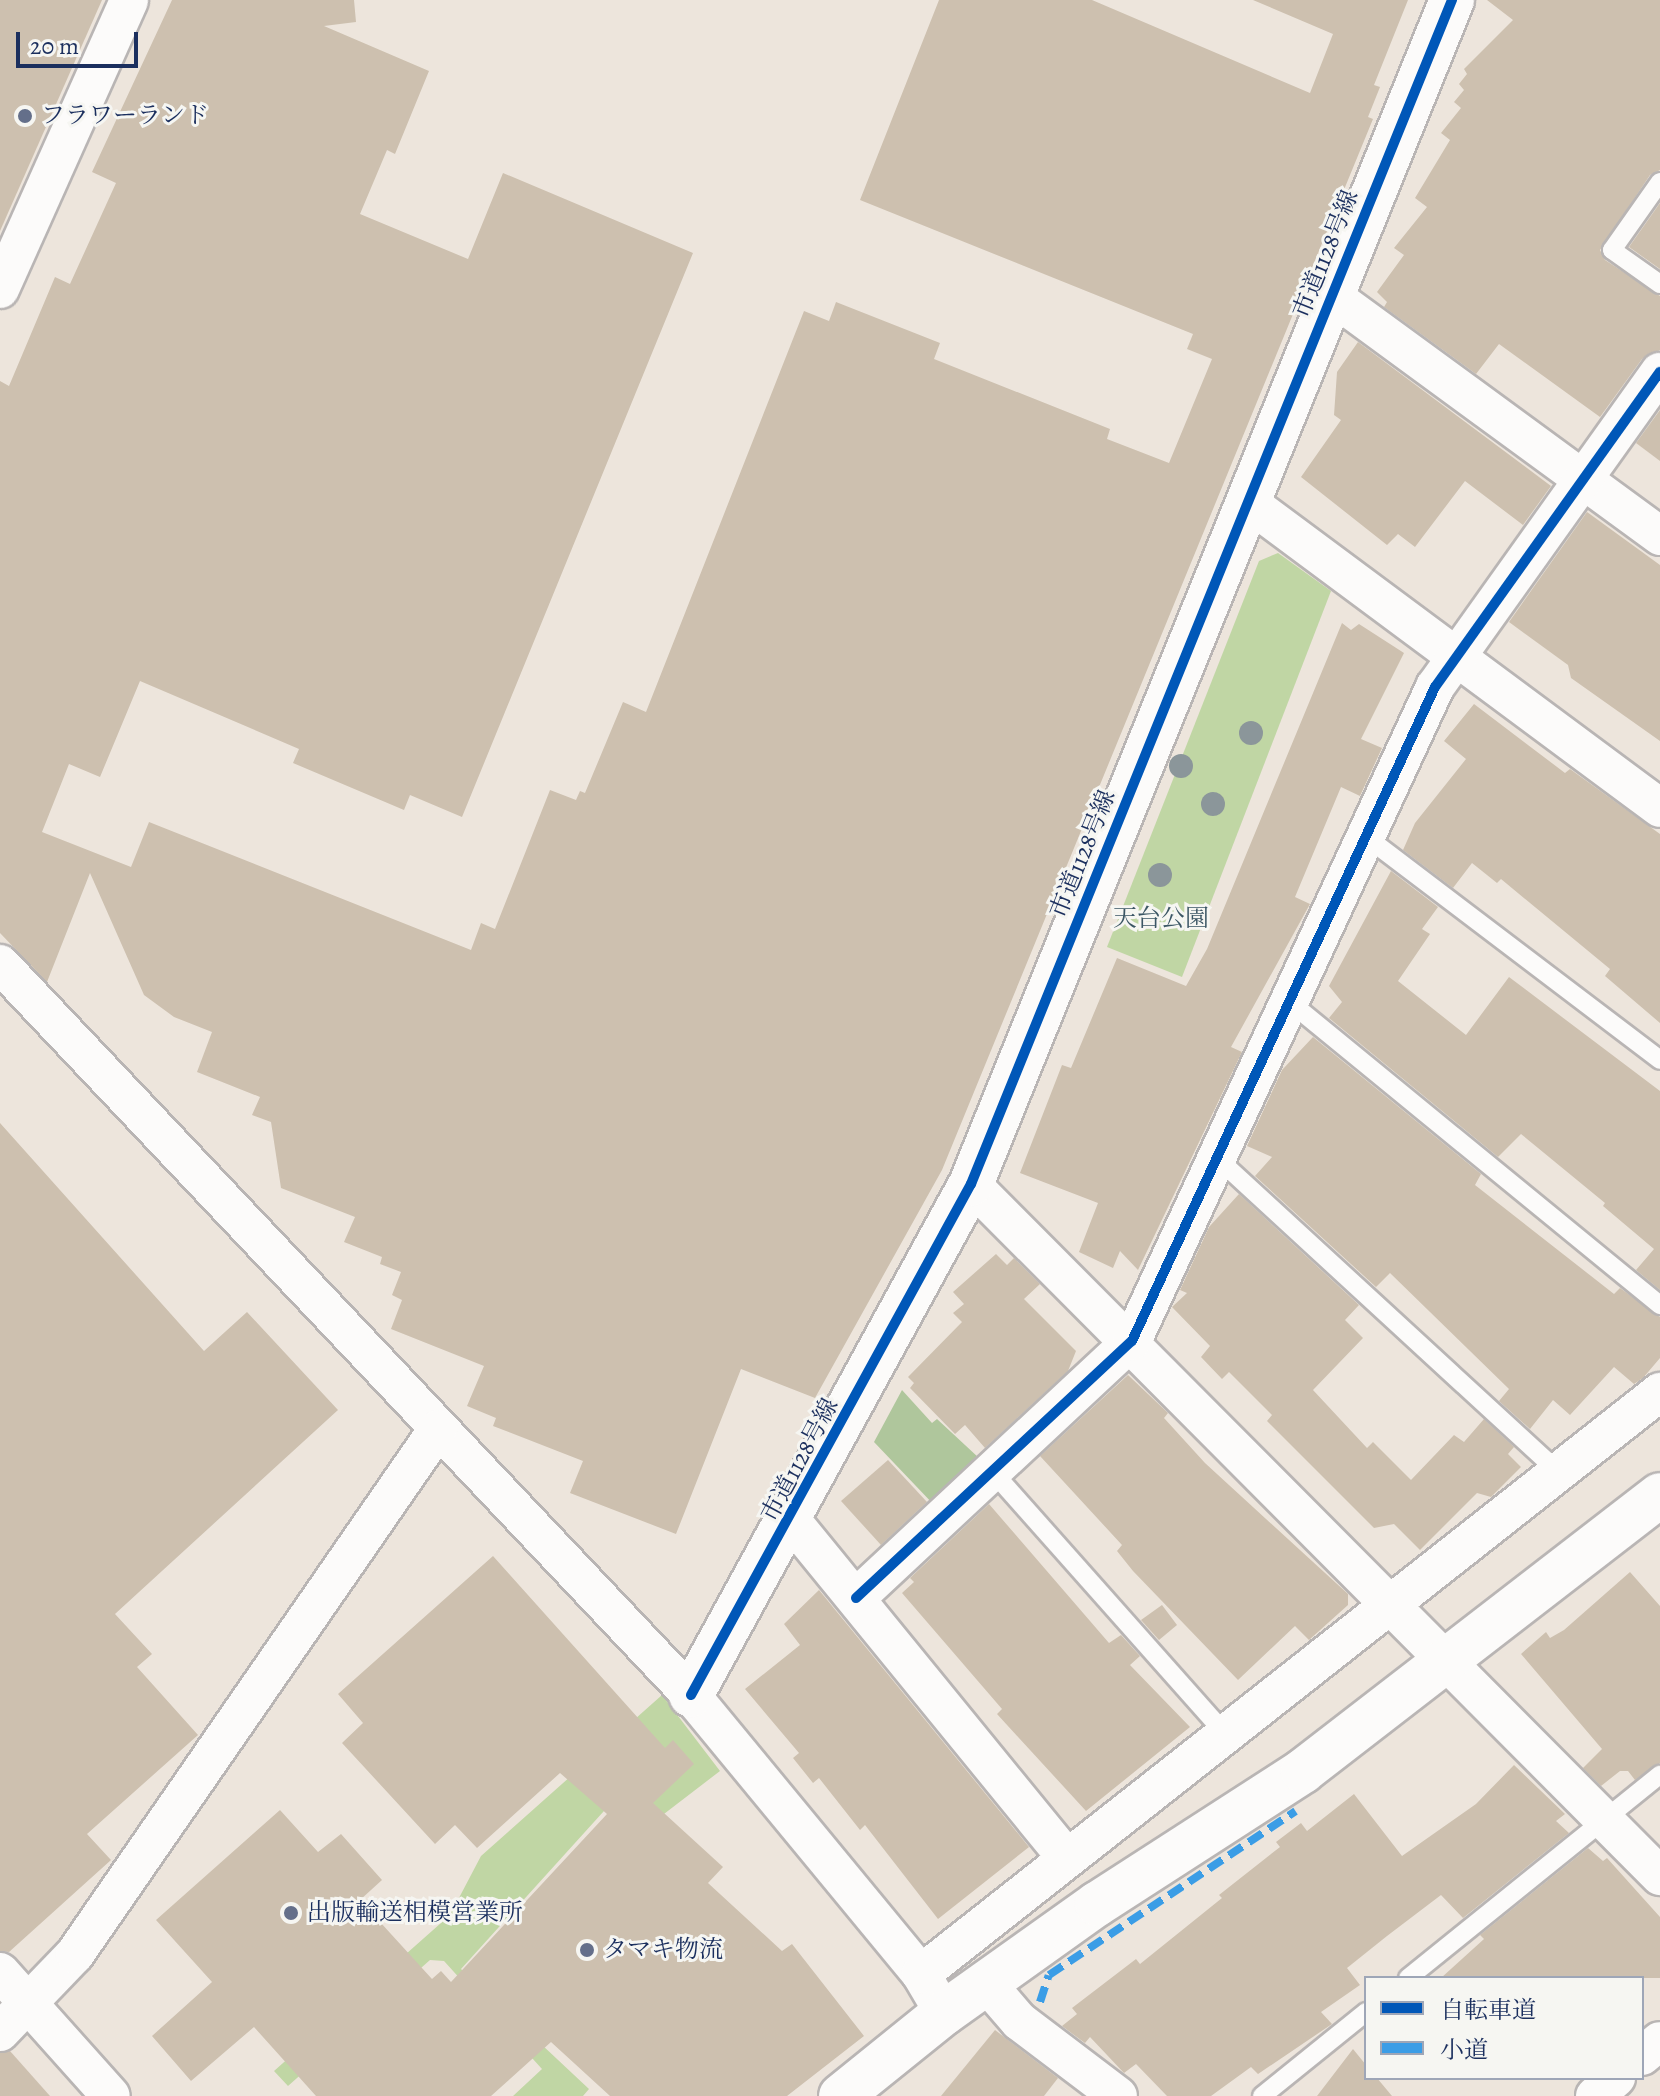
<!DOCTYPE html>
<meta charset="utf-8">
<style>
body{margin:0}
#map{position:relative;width:1660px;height:2096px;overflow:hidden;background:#ede5dc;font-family:Alegreya,"Noto Serif JP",serif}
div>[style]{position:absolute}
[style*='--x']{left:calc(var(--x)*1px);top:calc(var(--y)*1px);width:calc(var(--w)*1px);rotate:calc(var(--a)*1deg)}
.green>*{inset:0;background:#c0d6a4}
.forest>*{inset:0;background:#afc69c}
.building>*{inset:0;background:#cdc0af}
.roads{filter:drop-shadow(2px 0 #b9b5b4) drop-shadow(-2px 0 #b9b5b4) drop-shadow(0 2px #b9b5b4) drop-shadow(0 -2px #b9b5b4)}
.service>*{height:18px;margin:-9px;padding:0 9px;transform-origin:9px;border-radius:9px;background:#fcfbfa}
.minor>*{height:38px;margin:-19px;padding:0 19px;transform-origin:19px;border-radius:19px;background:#fcfbfa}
.tertiary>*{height:44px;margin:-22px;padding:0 22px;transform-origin:22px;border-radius:22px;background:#fcfbfa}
.quiet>*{height:8px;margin-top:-4px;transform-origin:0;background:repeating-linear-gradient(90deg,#3b9de6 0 16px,transparent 0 24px)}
.cycleway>*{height:10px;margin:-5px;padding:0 5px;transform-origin:5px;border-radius:5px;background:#0057b8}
.trees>*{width:24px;height:24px;margin:-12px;border-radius:50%;background:#8b969a}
.dots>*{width:22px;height:22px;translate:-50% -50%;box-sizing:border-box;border:4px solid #f6f6f2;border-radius:50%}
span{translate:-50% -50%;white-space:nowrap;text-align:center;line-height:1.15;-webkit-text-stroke:6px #f6f6f2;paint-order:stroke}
.poi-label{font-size:24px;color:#1b2f5e}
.left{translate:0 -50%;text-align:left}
.street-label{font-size:24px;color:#1b2f5e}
.park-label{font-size:24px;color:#3b5664}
.legend{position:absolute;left:1364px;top:1976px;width:280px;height:104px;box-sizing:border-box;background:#f6f6f2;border:2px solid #9ea6b7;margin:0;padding:10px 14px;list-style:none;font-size:24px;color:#1b2f5e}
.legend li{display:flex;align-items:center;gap:16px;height:40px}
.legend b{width:40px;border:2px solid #9ea6b7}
.scale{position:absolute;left:16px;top:32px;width:122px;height:36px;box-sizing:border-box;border:4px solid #1b2f5e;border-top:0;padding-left:10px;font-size:24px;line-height:28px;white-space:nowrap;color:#1b2f5e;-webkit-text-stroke:6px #f6f6f2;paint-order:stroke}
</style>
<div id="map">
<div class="green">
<i style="clip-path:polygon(1278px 553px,1331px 591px,1182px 977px,1107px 947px,1259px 561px)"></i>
<i style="clip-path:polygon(662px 1695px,720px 1771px,647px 1827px,613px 1801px,461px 1969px,589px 2089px,583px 2096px,513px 2096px,542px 2069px,444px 1961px,430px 1960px,288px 2086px,274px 2071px,450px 1915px,481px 1856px)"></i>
</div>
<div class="forest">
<i style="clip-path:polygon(902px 1390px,932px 1423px,937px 1419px,979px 1458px,935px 1506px,874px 1442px)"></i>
</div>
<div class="building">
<i style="clip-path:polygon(0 0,102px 0,0 231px)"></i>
<i style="clip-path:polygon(172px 0,354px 0,356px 22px,324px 26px,429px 71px,395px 154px,387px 150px,360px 214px,468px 259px,503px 173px,693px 253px,462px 817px,410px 795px,404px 810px,293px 763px,299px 749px,140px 681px,100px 777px,69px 764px,42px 832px,131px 867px,149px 822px,471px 950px,481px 923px,495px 929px,550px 790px,576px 800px,580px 791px,585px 793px,623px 702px,646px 712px,804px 311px,829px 321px,836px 302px,940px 343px,934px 359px,1110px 429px,1107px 439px,1169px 463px,1212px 359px,1187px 349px,1193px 334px,860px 200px,939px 0,1092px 0,1310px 93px,1333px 34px,1253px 0,1408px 0,1374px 85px,1380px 87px,1368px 117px,1373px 119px,942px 1170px,815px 1398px,741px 1369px,676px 1534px,570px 1493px,583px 1461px,493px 1426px,496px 1418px,467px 1406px,484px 1366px,391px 1329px,402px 1300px,392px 1295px,401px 1272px,380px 1264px,382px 1257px,344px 1242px,355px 1217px,281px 1188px,271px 1122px,252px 1115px,260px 1097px,197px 1072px,212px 1032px,174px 1017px,144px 995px,90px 873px,47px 982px,0 933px,0 381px,9px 386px,55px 277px,70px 284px,116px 183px,92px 172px)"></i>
<i style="clip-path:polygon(1487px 0,1660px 0,1660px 170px,1650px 175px,1600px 250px,1605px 260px,1660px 296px,1660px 350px,1642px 359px,1600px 417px,1499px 344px,1476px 374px,1384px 307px,1387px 302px,1377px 292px,1404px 255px,1394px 248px,1427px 207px,1415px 198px,1450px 140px,1441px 133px,1461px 108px,1454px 102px,1464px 90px,1459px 84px,1467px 74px,1464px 69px,1513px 20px)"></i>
<i style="clip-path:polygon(1660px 203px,1660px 269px,1629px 247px)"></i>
<i style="clip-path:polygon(1358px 342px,1551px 486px,1523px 525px,1465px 481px,1415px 547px,1398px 534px,1387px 545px,1301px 477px,1341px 420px,1334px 415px,1337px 372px)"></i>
<i style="clip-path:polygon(1660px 410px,1660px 461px,1636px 443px)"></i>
<i style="clip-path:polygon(1587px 512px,1660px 565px,1660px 741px,1571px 678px,1568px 665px,1509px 622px)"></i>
<i style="clip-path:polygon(1342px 623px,1351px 630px,1359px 624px,1404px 653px,1361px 739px,1382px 748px,1360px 796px,1341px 787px,1295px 897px,1310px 904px,1231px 1047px,1242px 1052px,1138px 1270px,1120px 1251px,1113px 1268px,1079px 1252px,1098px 1203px,1020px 1173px,1062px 1065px,1071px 1068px,1117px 958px,1186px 986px,1207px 949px)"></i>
<i style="clip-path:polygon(1474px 704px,1565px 773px,1570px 769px,1660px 834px,1660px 1023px,1605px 976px,1610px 969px,1501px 879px,1497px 883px,1472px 863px,1453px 888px,1403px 850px,1415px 823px,1466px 759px,1444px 741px)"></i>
<i style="clip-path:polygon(1391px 871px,1438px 907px,1422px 929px,1430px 934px,1398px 981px,1466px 1035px,1509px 977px,1660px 1091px,1660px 1290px,1636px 1270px,1654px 1249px,1603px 1206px,1605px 1203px,1521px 1134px,1498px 1157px,1329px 1018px,1342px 1002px,1329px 986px)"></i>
<i style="clip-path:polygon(1313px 1037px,1481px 1174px,1475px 1185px,1614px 1294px,1620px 1288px,1660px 1317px,1660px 1358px,1643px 1378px,1634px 1384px,1614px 1367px,1570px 1415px,1553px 1400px,1530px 1429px,1499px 1401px,1509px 1389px,1390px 1273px,1376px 1287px,1255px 1176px,1272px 1157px,1247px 1146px,1282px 1070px)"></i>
<i style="clip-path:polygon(0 1123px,204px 1351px,247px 1312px,338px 1410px,115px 1614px,152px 1654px,137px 1667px,198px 1735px,87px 1834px,111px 1860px,9px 1952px,0 1951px)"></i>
<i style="clip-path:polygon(1239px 1194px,1359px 1305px,1345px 1320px,1363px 1338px,1313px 1390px,1367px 1448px,1373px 1442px,1411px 1480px,1454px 1435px,1464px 1442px,1484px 1419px,1514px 1447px,1508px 1454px,1521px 1467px,1491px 1497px,1477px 1493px,1420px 1550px,1394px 1524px,1374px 1528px,1267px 1421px,1272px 1415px,1229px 1372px,1222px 1379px,1201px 1357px,1210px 1346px,1172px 1307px,1187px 1293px,1180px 1290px,1209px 1227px)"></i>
<i style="clip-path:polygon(996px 1254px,1007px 1265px,1014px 1258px,1040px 1284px,1024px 1299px,1076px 1351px,1068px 1371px,985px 1448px,965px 1425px,955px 1434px,910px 1388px,914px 1383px,908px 1377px,962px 1322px,953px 1313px,964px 1304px,953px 1292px)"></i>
<i style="clip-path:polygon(1128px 1375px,1168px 1413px,1164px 1418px,1205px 1463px,1348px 1594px,1348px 1605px,1309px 1640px,1295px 1626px,1238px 1680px,1133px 1571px,1117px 1551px,1122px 1545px,1040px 1456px)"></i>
<i style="clip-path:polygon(888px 1460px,927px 1502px,881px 1545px,841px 1501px)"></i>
<i style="clip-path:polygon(989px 1504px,1109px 1643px,1121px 1635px,1140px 1656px,1130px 1665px,1190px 1727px,1086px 1811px,997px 1714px,1002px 1709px,902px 1593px,914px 1582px,910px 1578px)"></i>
<i style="clip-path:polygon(493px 1556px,665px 1748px,673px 1740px,694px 1764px,653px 1803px,723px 1867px,708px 1883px,782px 1951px,792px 1944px,864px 2036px,787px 2096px,610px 2096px,551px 2042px,491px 2096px,316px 2096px,254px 2027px,191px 2081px,152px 2036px,212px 1982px,156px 1920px,280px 1810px,318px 1852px,341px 1834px,382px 1880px,360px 1900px,432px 1979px,441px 1971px,451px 1982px,607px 1814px,560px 1773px,477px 1848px,455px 1825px,435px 1844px,342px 1743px,363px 1723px,338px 1694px)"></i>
<i style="clip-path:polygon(1630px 1572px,1660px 1606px,1660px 1763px,1635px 1780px,1628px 1771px,1620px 1771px,1601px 1786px,1583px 1768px,1602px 1749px,1521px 1654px,1546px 1632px,1550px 1638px,1564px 1630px)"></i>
<i style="clip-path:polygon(819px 1590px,1029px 1847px,938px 1919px,865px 1825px,860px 1830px,819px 1778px,813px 1783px,793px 1758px,799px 1753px,745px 1689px,800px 1645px,784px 1624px)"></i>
<i style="clip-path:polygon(1162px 1605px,1177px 1625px,1159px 1640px,1141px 1620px)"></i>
<i style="clip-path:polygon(1514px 1765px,1565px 1814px,1556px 1821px,1569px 1833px,1463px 1918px,1441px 1895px,1387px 1936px,1347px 1968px,1360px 1985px,1321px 2012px,1332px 2024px,1258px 2074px,1251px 2067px,1211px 2096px,1167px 2096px,1136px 2064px,1124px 2073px,1090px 2037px,1085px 2043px,1062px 2026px,1077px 2014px,1072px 2008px,1136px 1959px,1140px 1964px,1222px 1898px,1219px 1895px,1280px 1847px,1276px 1842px,1301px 1823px,1307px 1831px,1354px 1794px,1402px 1856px,1476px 1804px)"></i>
<i style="clip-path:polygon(1588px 1848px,1603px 1861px,1607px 1858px,1660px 1917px,1660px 1978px,1441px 1978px,1484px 1939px,1480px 1935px)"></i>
<i style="clip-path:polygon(995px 2030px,1058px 2078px,1044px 2096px,941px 2096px)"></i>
<i style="clip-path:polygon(1353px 2049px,1366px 2065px,1366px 2078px,1377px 2078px,1392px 2096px,1317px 2096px)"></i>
<i style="clip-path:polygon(10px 2051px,50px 2096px,0 2096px,0 2053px)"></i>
</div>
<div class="roads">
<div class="service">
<i style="--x:1660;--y:182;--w:83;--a:125.2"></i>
<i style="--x:1612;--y:250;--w:59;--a:35.3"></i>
<i style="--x:1369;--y:839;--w:365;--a:37.2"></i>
<i style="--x:1291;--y:1003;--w:477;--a:39.3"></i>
<i style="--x:1216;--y:1157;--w:466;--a:42.6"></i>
<i style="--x:992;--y:1471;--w:351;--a:48.4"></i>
<i style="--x:1408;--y:1978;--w:324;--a:-38.9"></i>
<i style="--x:1262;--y:2096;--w:134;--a:-38.9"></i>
</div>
<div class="minor">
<i style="--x:0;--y:289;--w:316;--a:-65.9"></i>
<i style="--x:1331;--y:295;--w:408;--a:36.2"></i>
<i style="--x:1248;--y:502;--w:513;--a:36.6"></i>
<i style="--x:0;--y:964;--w:1006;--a:46.61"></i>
<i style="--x:691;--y:1695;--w:362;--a:50.5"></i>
<i style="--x:921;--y:1974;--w:45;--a:59.5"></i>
<i style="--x:971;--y:1184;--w:977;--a:45.12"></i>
<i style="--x:791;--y:1520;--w:435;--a:50.8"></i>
<i style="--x:856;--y:1598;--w:377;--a:-43"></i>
<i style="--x:1132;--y:1341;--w:721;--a:-65.14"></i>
<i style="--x:1435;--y:687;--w:387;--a:-54.5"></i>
<i style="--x:0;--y:1972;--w:166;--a:48.2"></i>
<i style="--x:921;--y:1974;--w:941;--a:-38.22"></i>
<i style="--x:988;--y:1985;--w:48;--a:49.3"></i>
<i style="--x:1019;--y:2021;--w:124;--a:37.1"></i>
<i style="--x:0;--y:2032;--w:108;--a:-46.1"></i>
<i style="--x:75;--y:1954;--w:638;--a:-55.34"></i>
<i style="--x:1642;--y:2056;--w:23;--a:-40"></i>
<i style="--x:1595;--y:2096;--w:28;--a:-41"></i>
</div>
<div class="tertiary">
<i style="--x:691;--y:1695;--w:583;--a:-61.28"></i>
<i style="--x:971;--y:1184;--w:1278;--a:-67.89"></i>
<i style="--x:841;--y:2096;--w:132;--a:-38.9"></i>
<i style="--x:944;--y:2013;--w:188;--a:-35.5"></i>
<i style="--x:1097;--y:1904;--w:245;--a:-32.8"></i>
<i style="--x:1303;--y:1771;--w:451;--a:-37.7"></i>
</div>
</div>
<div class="quiet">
<i style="--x:1040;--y:2002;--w:28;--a:-72"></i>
<i style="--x:1049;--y:1975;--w:296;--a:-33.6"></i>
</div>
<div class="cycleway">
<i style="--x:856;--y:1598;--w:377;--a:-43"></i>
<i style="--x:1132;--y:1341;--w:721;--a:-65.14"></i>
<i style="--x:1435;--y:687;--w:387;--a:-54.5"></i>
<i style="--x:691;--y:1695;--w:583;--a:-61.28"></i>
<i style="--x:971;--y:1184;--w:1278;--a:-67.89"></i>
</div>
<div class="trees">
<i style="left:1251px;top:733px"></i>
<i style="left:1181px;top:766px"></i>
<i style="left:1213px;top:804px"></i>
<i style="left:1160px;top:875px"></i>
</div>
<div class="dots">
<i style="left:25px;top:116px;background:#646f8a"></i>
<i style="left:291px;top:1913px;background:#646f8a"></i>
<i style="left:587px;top:1950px;background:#646f8a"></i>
</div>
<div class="poi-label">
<span class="left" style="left:41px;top:116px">フラワーランド</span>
<span class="left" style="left:307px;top:1913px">出版輸送相模営業所</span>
<span class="left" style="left:603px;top:1950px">タマキ物流</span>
</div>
<div class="street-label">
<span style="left:1326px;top:254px;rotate:-68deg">市道1128号線</span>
<span style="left:1083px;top:854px;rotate:-68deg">市道1128号線</span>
<span style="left:800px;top:1460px;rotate:-62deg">市道1128号線</span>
</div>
<div class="park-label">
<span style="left:1161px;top:919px">天台公園</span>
</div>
<ul class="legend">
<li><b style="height:10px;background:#0057b8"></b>自転車道</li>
<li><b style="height:10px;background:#3b9de6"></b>小道</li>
</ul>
<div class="scale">20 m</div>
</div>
